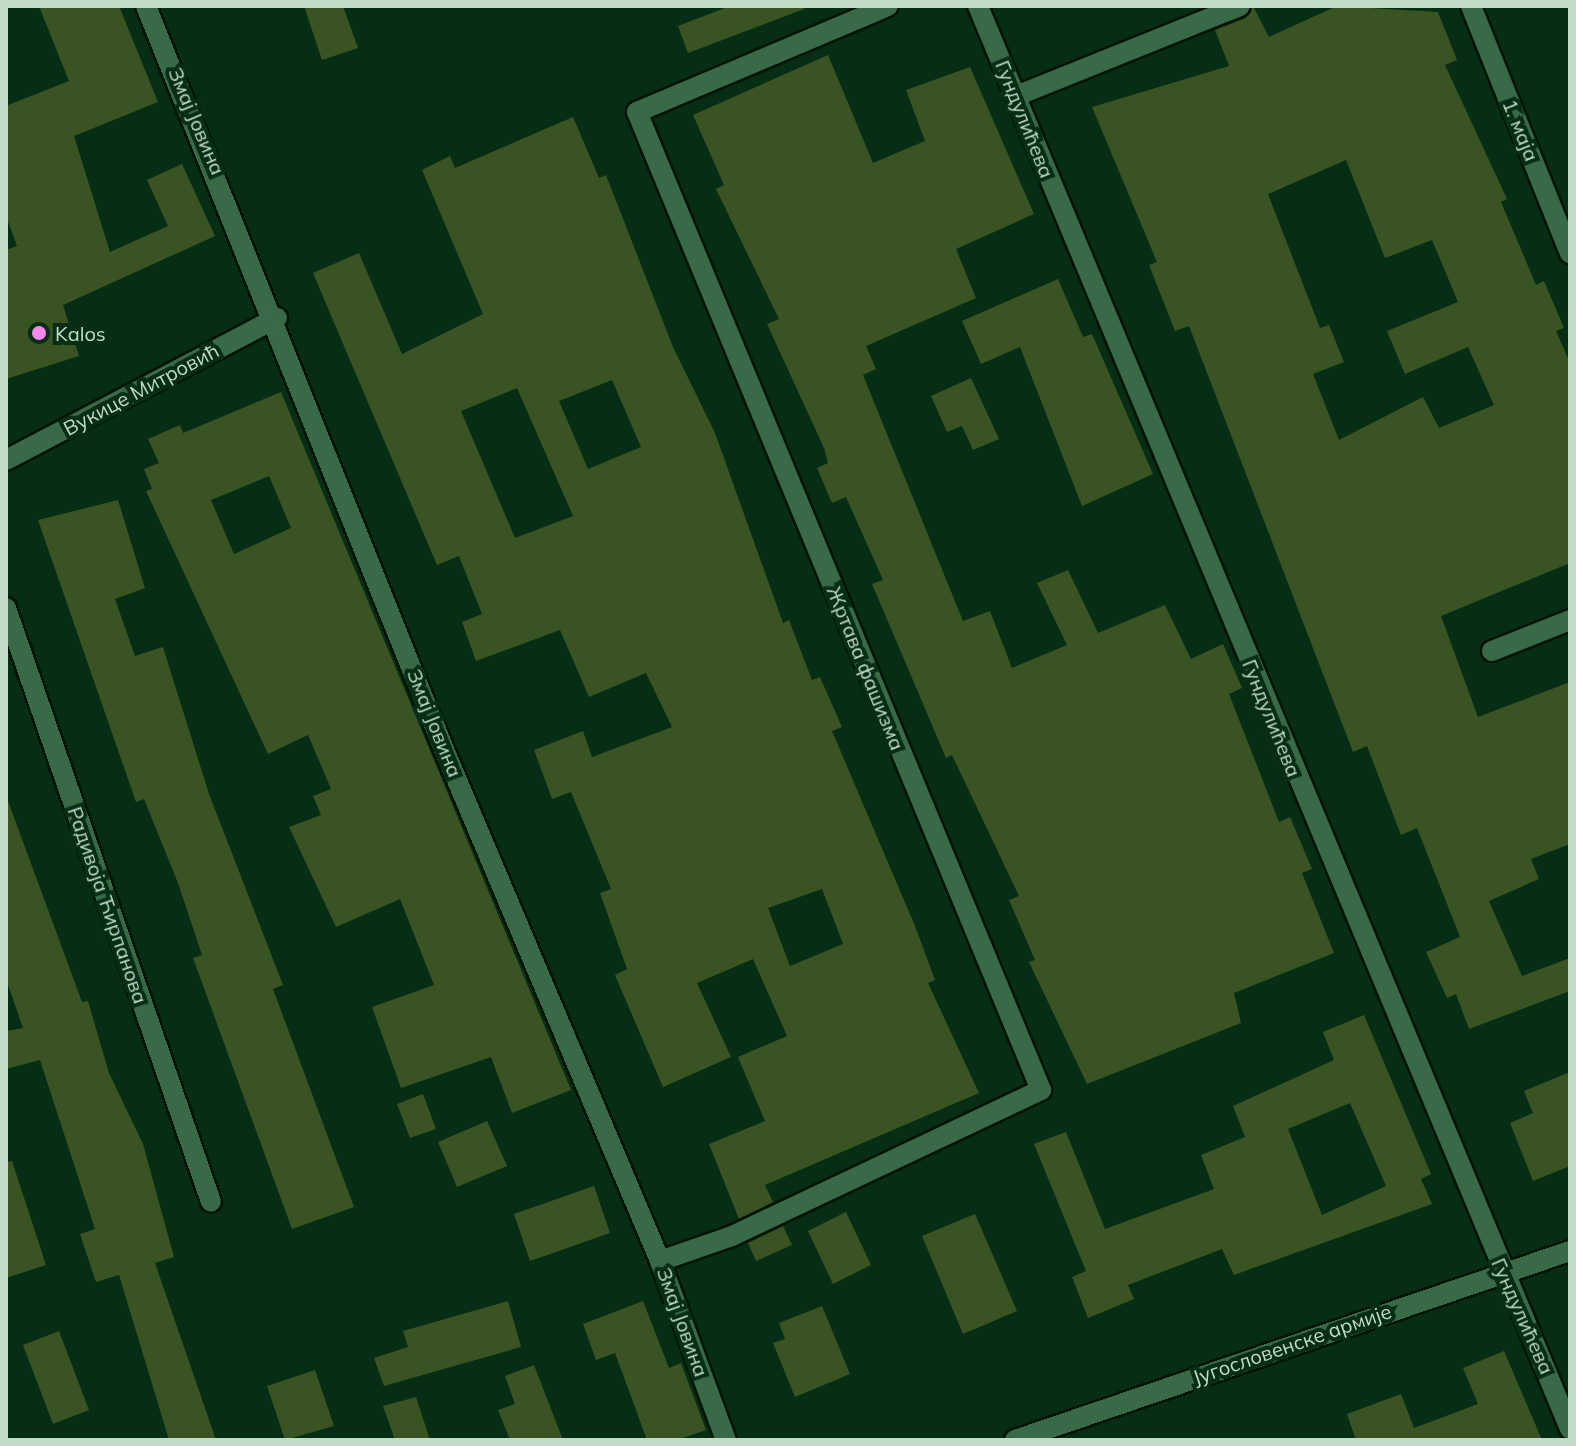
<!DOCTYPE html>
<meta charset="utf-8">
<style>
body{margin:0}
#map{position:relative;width:1576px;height:1446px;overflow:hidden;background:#062e15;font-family:Mulish,sans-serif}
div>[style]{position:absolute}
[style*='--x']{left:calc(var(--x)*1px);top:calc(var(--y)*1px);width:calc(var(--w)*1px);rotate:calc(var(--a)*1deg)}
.building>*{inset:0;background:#3a5323}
.roads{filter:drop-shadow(2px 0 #001404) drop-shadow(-2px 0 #001404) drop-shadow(0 2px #001404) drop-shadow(0 -2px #001404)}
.minor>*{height:20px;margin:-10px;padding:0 10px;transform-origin:10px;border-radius:10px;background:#396a47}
.dots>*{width:22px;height:22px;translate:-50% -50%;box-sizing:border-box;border:4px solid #062e15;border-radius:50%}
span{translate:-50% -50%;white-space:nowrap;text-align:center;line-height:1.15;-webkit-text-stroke:8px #062e15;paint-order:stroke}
.street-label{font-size:20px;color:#c2dcc7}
.poi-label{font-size:20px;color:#c2dcc7}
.left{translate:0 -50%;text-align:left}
.frame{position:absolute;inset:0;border:8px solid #c2dcc7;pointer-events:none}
</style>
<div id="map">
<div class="building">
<i style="clip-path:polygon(39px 6px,119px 6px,158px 102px,74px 136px,110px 252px,168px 226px,147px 180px,182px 164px,215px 236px,63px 305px,79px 356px,6px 379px,6px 250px,17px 246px,6px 216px,6px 106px,69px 81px)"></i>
<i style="clip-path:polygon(304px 6px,343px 6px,358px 48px,322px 60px)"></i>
<i style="clip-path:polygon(730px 6px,804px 6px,804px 9px,688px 53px,678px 26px)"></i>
<i style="clip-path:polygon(evenodd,1253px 6px,1269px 37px,1337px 6px,1438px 12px,1457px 60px,1445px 65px,1507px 199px,1501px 202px,1536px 285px,1544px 281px,1564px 328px,1556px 331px,1570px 363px,1570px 563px,1441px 616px,1478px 717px,1570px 682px,1570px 844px,1531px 859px,1539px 879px,1489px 901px,1522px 976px,1570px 958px,1570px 991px,1469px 1029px,1456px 994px,1447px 998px,1426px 952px,1460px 937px,1417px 828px,1401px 835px,1367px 746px,1353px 752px,1189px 326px,1175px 331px,1149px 265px,1157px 262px,1092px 107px,1229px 66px,1215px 30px,1246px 18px,1253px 6px,1346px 160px,1385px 258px,1432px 240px,1458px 302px,1387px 331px,1405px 374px,1468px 347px,1494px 405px,1439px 428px,1423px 397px,1339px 440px,1313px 374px,1344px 362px,1329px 325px,1320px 328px,1268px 194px,1346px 160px)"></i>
<i style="clip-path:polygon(828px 55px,873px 163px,925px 141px,906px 90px,970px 67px,1034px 214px,956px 249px,976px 298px,866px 346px,876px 369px,863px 375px,963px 621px,990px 611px,1012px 668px,1067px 645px,1037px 583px,1068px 570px,1098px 633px,1165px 605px,1191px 659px,1223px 644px,1242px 688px,1229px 694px,1279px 822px,1290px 817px,1312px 869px,1302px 873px,1334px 953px,1234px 993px,1241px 1023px,1087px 1084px,1029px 962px,1035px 960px,1009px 900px,1019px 896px,952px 755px,946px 758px,872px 584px,883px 580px,846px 497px,832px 503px,817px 468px,828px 463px,824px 448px,767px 324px,779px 319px,716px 189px,724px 185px,693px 115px)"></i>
<i style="clip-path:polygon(evenodd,573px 117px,599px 178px,606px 175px,673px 347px,715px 433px,783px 623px,789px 620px,812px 680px,820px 677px,842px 727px,832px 731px,915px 926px,935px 980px,928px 983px,979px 1093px,765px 1185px,773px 1202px,739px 1219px,709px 1144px,765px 1121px,738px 1057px,787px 1036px,753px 959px,697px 983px,731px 1057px,663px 1087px,615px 975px,627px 969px,600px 893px,611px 889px,571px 792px,552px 799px,534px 750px,583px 731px,592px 757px,672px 727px,646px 673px,589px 697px,560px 630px,476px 661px,462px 622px,482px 614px,459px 556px,437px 565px,313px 273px,359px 253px,402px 354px,483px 314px,422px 170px,450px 156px,455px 168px,573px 117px,612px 380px,641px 447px,588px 469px,559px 401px,612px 380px,573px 117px,517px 388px,573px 516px,515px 538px,461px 411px,517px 388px,573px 117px,822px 889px,843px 944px,790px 966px,768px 908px,822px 889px)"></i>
<i style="clip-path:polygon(1058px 279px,1083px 337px,1092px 334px,1153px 474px,1082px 506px,1020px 347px,981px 364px,962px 321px)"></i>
<i style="clip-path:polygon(971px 378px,999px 439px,973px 450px,962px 426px,947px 432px,931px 396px)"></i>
<i style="clip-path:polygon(evenodd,281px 392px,571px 1090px,512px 1113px,491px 1057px,401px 1088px,372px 1007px,434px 985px,400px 899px,336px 927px,289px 827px,321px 815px,313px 796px,331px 789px,308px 735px,268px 754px,146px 491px,152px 489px,144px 469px,159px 463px,148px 439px,180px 425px,183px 433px,281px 392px,269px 476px,291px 528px,234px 554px,211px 500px,269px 476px)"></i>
<i style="clip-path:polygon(118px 500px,145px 588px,115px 599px,135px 656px,163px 647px,209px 794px,283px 985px,273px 989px,354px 1207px,292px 1229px,193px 958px,202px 955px,178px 883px,144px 799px,136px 802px,38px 520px)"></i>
<i style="clip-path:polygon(8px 801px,82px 1002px,88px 1001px,109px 1073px,143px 1144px,174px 1257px,155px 1263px,216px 1440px,169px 1440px,119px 1275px,96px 1282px,80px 1234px,95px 1229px,40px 1060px,6px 1069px,6px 1031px,23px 1028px,6px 979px)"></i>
<i style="clip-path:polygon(evenodd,1364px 1015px,1431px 1174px,1421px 1179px,1432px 1204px,1234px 1275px,1222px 1249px,1128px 1285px,1134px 1299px,1088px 1318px,1072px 1277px,1086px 1271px,1034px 1144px,1066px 1132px,1105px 1229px,1214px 1189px,1201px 1155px,1245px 1137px,1233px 1106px,1334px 1060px,1323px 1032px,1364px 1015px,1350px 1103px,1386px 1186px,1322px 1215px,1288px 1129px,1350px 1103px)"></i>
<i style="clip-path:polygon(1570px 1072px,1570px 1166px,1533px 1181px,1510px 1123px,1533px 1113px,1524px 1091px)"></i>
<i style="clip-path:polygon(423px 1094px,436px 1129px,410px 1138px,397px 1104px)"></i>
<i style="clip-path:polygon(487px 1121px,507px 1166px,457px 1187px,438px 1142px)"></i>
<i style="clip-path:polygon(12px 1161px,46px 1265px,6px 1278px,6px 1162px)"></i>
<i style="clip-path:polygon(594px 1186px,610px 1233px,530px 1261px,514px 1214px)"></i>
<i style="clip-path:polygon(846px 1212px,871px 1265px,833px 1284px,808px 1231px)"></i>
<i style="clip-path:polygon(975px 1214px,1017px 1311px,963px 1334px,922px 1236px)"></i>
<i style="clip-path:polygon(783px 1226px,792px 1245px,756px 1261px,748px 1243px)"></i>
<i style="clip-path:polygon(508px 1301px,521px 1347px,384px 1386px,374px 1358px,408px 1347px,403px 1331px)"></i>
<i style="clip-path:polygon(643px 1301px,669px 1368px,681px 1363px,706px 1430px,677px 1440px,647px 1440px,615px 1353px,596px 1360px,583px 1324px)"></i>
<i style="clip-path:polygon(822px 1306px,850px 1374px,795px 1397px,773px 1343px,785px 1339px,779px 1323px)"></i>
<i style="clip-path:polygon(59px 1331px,89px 1410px,53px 1424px,23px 1345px)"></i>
<i style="clip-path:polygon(1504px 1351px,1542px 1440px,1356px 1440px,1347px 1414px,1401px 1394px,1414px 1428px,1478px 1404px,1463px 1368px)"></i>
<i style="clip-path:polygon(534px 1365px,563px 1440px,510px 1440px,498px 1410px,515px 1404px,505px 1376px)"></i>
<i style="clip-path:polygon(315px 1370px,334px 1426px,285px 1440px,267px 1386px)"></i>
<i style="clip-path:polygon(416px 1397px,430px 1440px,395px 1440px,383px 1406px)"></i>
</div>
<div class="roads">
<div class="minor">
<i style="--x:146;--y:6;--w:798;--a:68.16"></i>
<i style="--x:443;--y:747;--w:558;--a:67.11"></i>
<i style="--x:660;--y:1261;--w:191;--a:69.8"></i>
<i style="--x:978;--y:6;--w:1541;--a:67.41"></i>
<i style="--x:1471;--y:6;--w:266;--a:68.2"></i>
<i style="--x:1016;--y:96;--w:241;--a:-21.9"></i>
<i style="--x:6;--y:460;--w:306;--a:-27.7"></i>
<i style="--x:6;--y:608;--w:628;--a:70.96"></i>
<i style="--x:1492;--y:651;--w:84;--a:-21.7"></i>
<i style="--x:660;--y:1261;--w:76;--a:-19.1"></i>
<i style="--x:732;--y:1236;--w:342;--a:-25.3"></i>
<i style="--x:1041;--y:1090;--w:1058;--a:-112.44"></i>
<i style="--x:637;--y:112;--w:272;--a:-22.9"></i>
<i style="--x:1015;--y:1440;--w:586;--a:-18.81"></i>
</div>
</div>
<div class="dots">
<i style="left:39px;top:333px;background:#f788eb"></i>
</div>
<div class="street-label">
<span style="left:1025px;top:119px;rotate:68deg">Гундулићева</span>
<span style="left:197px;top:121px;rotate:67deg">Змај Јовина</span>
<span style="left:1521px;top:130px;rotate:68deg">1. маја</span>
<span style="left:141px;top:389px;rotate:-28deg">Вукице Митровић</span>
<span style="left:866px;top:668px;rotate:68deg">Жртава фашизма</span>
<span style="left:1272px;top:718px;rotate:68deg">Гундулићева</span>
<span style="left:435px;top:723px;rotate:68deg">Змај Јовина</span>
<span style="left:108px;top:905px;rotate:71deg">Радивоја Ћирпанова</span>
<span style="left:1523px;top:1316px;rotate:66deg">Гундулићева</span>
<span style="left:683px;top:1322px;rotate:70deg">Змај Јовина</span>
<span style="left:1292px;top:1344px;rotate:-19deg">Југословенске армије</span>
</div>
<div class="poi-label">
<span class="left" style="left:55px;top:333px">Kalos</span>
</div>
<div class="frame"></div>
</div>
